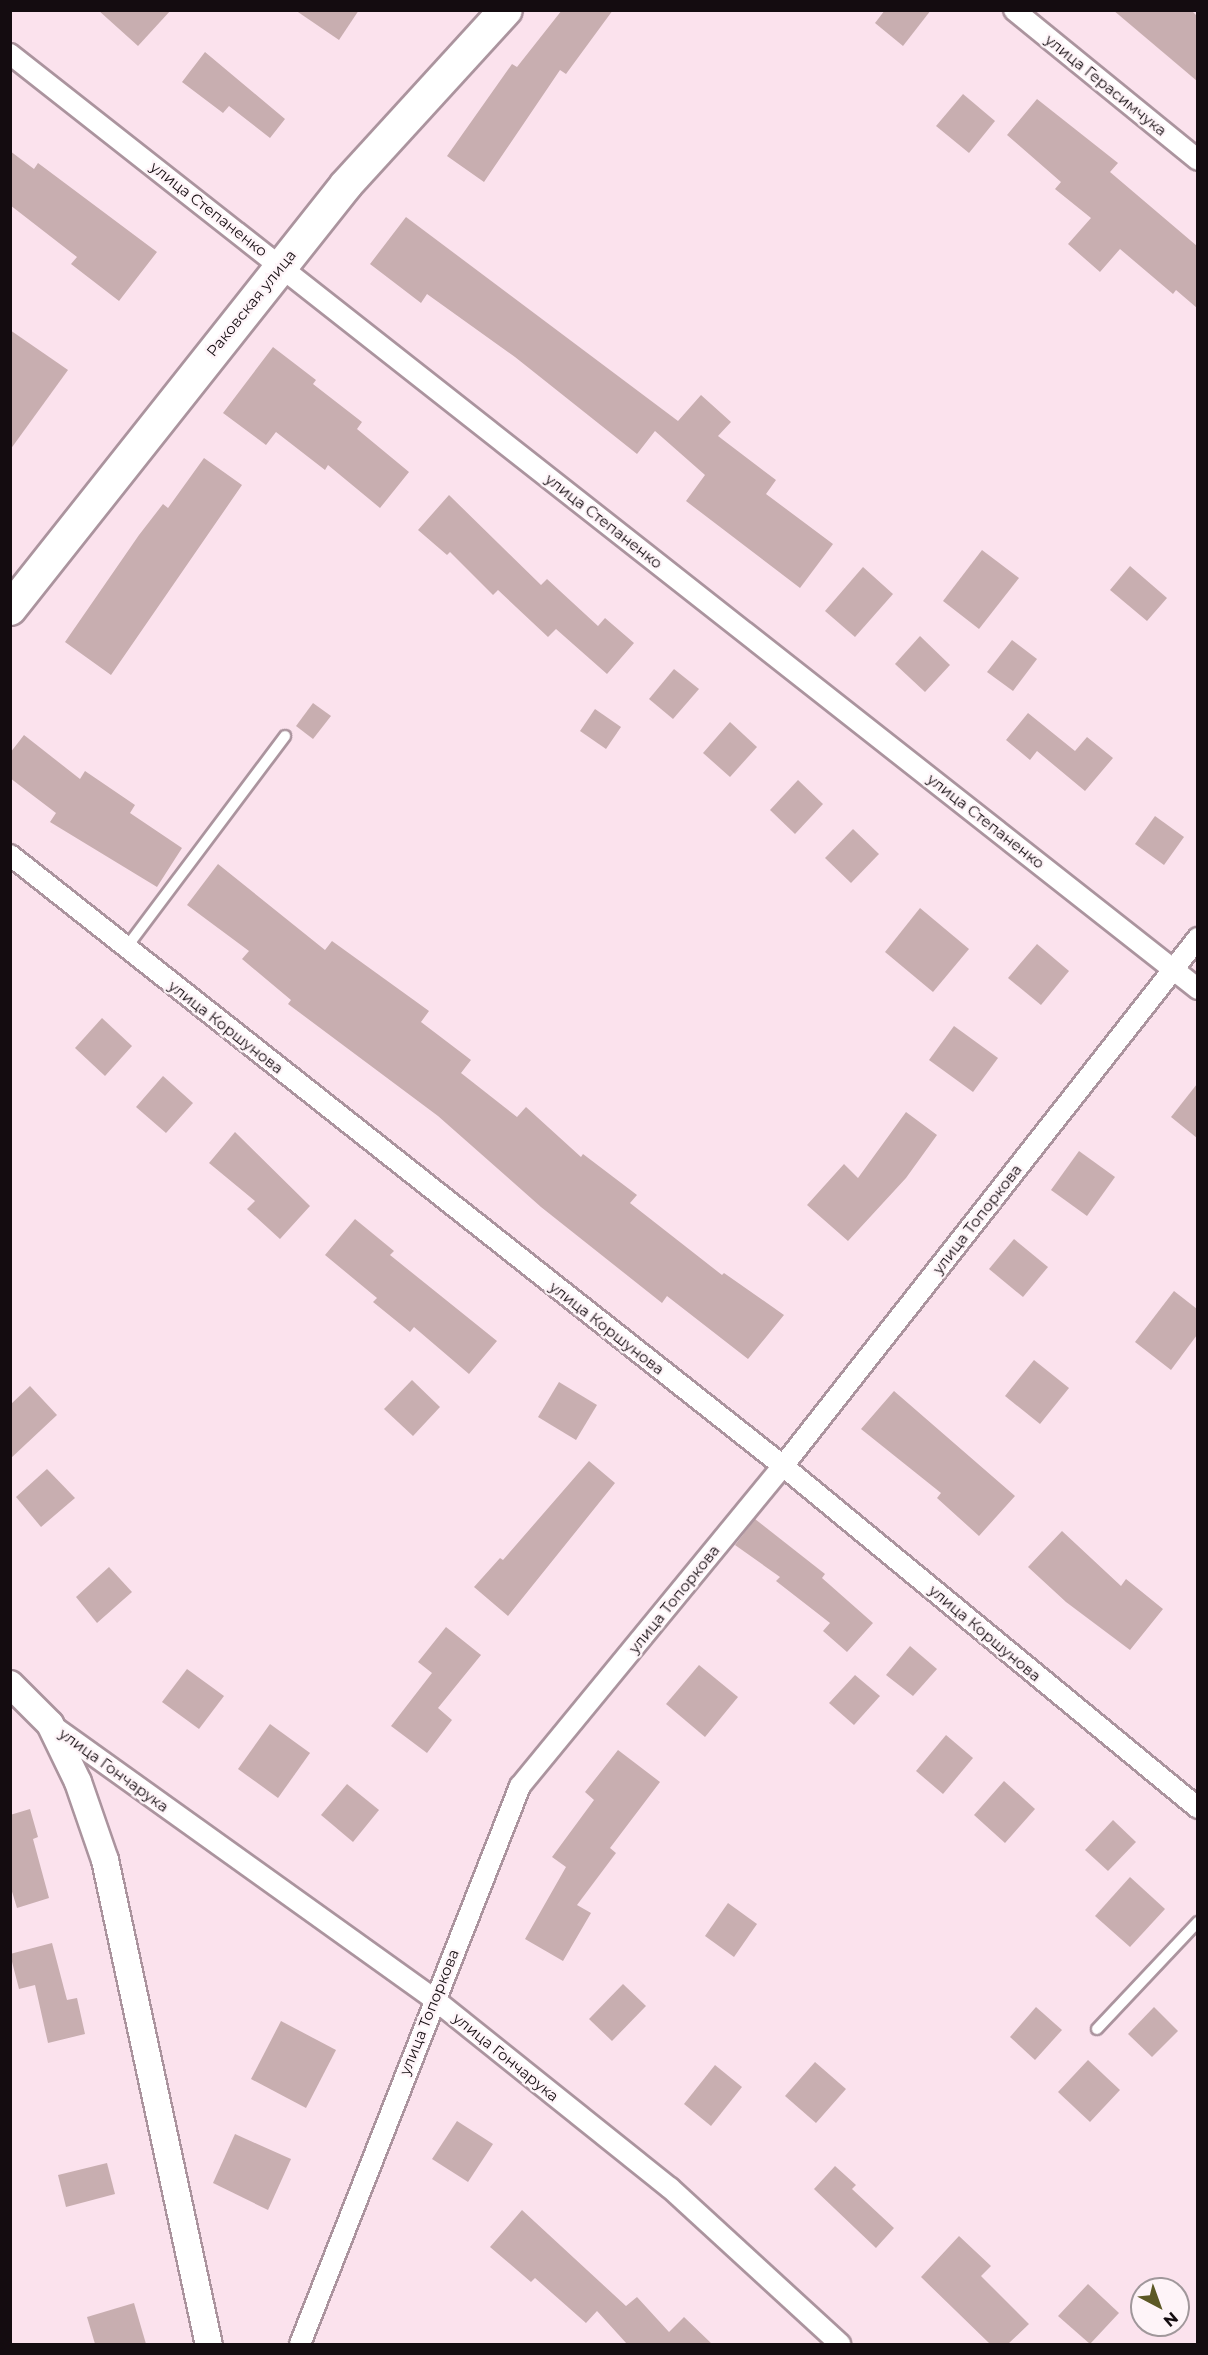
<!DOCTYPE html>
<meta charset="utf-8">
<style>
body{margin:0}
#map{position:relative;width:1208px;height:2355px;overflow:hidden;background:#fbe2ed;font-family:Montserrat,sans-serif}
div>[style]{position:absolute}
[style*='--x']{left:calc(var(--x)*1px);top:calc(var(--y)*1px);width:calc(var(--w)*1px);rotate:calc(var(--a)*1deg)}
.building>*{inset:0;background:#c8aeb0}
.roads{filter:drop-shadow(2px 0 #ab949e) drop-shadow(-2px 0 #ab949e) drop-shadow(0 2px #ab949e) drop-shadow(0 -2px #ab949e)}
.service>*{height:10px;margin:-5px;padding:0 5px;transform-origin:5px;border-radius:5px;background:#fff}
.minor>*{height:20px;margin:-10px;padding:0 10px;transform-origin:10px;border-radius:10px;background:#fff}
.tertiary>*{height:26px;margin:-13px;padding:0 13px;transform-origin:13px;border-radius:13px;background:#fff}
.primary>*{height:32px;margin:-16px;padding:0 16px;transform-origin:16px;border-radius:16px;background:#fff}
span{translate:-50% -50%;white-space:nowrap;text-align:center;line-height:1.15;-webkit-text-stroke:4.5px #fef4f8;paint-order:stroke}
.street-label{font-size:15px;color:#140c10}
.frame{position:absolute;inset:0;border:12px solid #140c10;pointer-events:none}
.north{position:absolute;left:1130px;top:2277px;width:60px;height:60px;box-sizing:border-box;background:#fef4f8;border:2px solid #a0979b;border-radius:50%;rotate:139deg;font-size:16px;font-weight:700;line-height:24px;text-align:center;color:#140c10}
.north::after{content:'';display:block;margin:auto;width:21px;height:27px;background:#5c5825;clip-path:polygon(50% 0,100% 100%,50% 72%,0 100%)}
</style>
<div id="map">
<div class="building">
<i style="clip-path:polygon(98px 10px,171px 10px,138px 46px)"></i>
<i style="clip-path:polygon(295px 10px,359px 10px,339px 40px)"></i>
<i style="clip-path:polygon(562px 10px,613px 10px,566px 74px,560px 70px,484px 182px,447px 156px,512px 64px,517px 67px)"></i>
<i style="clip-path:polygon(885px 10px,931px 10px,903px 46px,875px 23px)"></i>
<i style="clip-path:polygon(1113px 10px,1191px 10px,1197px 16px,1197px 81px)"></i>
<i style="clip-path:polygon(205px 52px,285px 119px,270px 138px,229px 106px,223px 113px,182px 82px)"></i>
<i style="clip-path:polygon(963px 94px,995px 121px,969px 153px,936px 126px)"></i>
<i style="clip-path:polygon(1037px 99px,1118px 163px,1110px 172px,1197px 246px,1197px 308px,1176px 290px,1173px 294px,1120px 249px,1100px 272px,1068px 244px,1091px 218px,1055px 189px,1061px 182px,1007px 135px)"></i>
<i style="clip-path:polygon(10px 151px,34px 169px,38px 163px,157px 252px,119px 301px,71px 264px,77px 257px,10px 205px)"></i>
<i style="clip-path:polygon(406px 217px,678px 421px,701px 395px,731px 422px,718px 436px,776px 480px,766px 494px,833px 544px,800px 588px,686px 501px,705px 475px,655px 431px,637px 454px,515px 357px,427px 294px,421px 303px,370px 264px)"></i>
<i style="clip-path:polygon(10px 330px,68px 370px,10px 450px)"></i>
<i style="clip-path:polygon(273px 347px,316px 380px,313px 384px,362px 422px,357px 429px,409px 472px,380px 508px,328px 465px,325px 470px,276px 432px,266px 445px,223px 413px)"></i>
<i style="clip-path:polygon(204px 458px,242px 485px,111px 675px,65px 642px,139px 535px,163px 504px,168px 508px)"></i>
<i style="clip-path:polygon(449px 495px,541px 585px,547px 579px,598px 626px,605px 618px,634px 643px,607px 674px,556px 629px,548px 637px,498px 590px,493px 595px,450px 552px,447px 555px,418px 530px)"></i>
<i style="clip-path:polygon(982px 550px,1019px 578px,979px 629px,943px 601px)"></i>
<i style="clip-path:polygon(1130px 566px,1167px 598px,1147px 621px,1110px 590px)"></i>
<i style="clip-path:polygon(863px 567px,893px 594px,855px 637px,825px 611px)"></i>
<i style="clip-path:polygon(920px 636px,950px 665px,925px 692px,895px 664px)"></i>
<i style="clip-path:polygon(1012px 640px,1037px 659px,1013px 691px,987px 672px)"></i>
<i style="clip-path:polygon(674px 669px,699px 689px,673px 719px,649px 699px)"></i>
<i style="clip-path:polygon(313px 703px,331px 716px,313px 739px,296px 726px)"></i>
<i style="clip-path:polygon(595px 709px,621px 727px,606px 749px,580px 731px)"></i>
<i style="clip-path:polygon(1028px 713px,1075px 751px,1087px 737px,1113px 758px,1085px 791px,1037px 751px,1030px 760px,1006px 740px)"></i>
<i style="clip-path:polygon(730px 722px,757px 747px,730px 777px,703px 753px)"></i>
<i style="clip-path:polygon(24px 735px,80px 779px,85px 771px,135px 805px,130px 813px,182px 848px,157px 887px,50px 822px,56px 813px,10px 778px,10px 753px)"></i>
<i style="clip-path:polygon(798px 780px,823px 804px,795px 834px,770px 810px)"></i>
<i style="clip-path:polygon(1155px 816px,1184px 837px,1164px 865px,1135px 844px)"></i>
<i style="clip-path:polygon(853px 829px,879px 854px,851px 883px,825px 858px)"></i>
<i style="clip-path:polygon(218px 864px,325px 950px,332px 941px,429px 1011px,421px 1022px,471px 1060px,461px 1073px,517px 1117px,526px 1107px,581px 1157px,583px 1154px,637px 1195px,630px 1203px,722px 1275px,724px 1273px,784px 1315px,748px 1359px,667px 1296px,662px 1303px,541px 1207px,438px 1116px,288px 1004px,291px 1000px,242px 959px,249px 951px,187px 905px)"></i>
<i style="clip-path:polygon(920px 908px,969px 949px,933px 992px,885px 952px)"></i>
<i style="clip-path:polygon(1037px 944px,1069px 971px,1041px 1005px,1008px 978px)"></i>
<i style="clip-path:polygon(102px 1018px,132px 1046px,105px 1076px,75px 1048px)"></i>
<i style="clip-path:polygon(954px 1026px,998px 1058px,973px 1092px,929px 1060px)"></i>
<i style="clip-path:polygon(163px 1076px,193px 1103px,166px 1133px,136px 1107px)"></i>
<i style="clip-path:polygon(1197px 1084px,1197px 1138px,1171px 1117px)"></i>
<i style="clip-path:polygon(906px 1112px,937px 1135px,906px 1178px,848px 1241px,807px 1205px,844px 1164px,858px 1178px)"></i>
<i style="clip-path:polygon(235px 1132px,310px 1206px,280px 1239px,247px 1209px,255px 1201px,209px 1163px)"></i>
<i style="clip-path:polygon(1079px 1151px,1115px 1177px,1087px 1216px,1051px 1190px)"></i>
<i style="clip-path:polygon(355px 1219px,394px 1251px,390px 1255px,497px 1341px,469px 1374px,414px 1327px,410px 1332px,373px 1302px,377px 1298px,325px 1255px)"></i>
<i style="clip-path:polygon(1014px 1239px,1048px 1267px,1023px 1297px,989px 1269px)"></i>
<i style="clip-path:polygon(1174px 1291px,1197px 1309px,1197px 1335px,1171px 1370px,1135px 1342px)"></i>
<i style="clip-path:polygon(1034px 1360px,1069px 1388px,1040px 1424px,1005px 1396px)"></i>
<i style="clip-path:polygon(412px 1380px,440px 1407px,413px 1436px,384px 1409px)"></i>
<i style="clip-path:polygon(559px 1382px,597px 1405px,576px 1440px,538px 1417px)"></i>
<i style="clip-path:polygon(30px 1386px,57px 1415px,10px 1459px,10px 1405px)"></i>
<i style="clip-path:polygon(894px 1391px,1015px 1496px,979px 1536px,937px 1498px,941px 1493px,861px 1429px)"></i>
<i style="clip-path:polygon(589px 1461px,615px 1483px,508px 1616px,474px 1587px,500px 1558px,503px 1560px)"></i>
<i style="clip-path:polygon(47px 1469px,75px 1498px,41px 1527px,16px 1497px)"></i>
<i style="clip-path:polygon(755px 1519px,825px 1574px,822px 1578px,873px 1623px,847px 1652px,823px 1631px,830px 1623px,776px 1581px,780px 1577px,735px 1545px)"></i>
<i style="clip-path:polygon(1062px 1531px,1121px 1586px,1126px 1579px,1163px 1609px,1130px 1650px,1066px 1602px,1028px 1567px)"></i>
<i style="clip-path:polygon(109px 1567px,132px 1592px,97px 1623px,76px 1597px)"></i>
<i style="clip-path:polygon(446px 1627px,481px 1655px,438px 1708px,452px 1720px,427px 1753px,391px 1726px,432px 1673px,418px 1662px)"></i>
<i style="clip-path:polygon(910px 1646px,937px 1669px,913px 1696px,886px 1675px)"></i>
<i style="clip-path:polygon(699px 1665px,738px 1697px,705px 1737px,666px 1704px)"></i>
<i style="clip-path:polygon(187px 1669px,224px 1696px,199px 1729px,162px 1702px)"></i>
<i style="clip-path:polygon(855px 1675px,880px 1696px,854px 1725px,829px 1703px)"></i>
<i style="clip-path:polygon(270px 1724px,310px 1753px,278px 1798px,238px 1769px)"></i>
<i style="clip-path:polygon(946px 1735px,973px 1758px,943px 1794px,916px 1771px)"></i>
<i style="clip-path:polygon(618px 1750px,660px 1782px,610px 1848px,616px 1853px,577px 1905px,591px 1913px,563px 1961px,525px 1939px,566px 1867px,552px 1857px,594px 1800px,585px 1792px)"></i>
<i style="clip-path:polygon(1004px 1781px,1035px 1809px,1005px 1843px,974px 1815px)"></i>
<i style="clip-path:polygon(347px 1784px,379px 1810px,353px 1842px,321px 1815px)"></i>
<i style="clip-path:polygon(30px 1809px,38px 1837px,33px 1839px,49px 1898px,17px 1908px,10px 1885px,10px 1815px)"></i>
<i style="clip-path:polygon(1113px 1820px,1136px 1842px,1108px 1871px,1085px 1850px)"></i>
<i style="clip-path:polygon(1130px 1877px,1165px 1909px,1130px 1947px,1095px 1916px)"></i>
<i style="clip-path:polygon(728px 1903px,757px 1924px,734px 1957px,705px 1936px)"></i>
<i style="clip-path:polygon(52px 1943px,67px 2000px,77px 1998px,85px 2034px,48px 2043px,35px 1985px,19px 1989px,10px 1954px)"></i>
<i style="clip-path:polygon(623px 1984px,646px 2006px,612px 2041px,589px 2019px)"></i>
<i style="clip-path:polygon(1036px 2007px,1062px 2030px,1035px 2060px,1010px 2037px)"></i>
<i style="clip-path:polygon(1154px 2007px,1178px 2031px,1152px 2057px,1128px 2034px)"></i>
<i style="clip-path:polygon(281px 2021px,336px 2050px,306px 2108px,251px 2079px)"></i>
<i style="clip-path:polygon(1088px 2060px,1120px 2090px,1090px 2122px,1058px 2092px)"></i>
<i style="clip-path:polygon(815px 2062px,846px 2089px,816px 2123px,785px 2096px)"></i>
<i style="clip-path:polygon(715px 2065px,742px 2087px,711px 2126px,684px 2104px)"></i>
<i style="clip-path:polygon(457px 2121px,493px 2144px,468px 2182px,432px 2159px)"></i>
<i style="clip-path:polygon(235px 2134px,291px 2159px,268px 2210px,213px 2183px)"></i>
<i style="clip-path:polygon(107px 2163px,115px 2194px,66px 2207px,58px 2175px)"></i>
<i style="clip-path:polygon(835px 2166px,856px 2185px,852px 2189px,894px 2228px,876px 2248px,814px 2189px)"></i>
<i style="clip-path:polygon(522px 2210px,626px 2306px,637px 2297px,669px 2332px,684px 2317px,712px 2344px,627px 2344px,597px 2311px,586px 2323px,535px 2278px,531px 2282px,490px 2247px)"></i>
<i style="clip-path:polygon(959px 2236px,991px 2266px,981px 2276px,1029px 2324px,1008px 2344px,990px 2344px,921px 2277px)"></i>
<i style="clip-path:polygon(1088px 2284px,1119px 2313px,1090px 2344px,1058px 2316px)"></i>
<i style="clip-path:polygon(134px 2303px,146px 2344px,95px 2344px,87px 2317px)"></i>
</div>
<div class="roads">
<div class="service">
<i style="--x:126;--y:948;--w:265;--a:-53.1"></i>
<i style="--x:1097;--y:2029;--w:147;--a:-46.7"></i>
</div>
<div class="minor">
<i style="--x:1014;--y:10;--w:237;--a:39.2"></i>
<i style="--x:10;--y:54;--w:1512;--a:38.2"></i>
<i style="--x:10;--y:855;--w:985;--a:38.32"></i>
<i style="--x:783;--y:1466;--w:538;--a:39.49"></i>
<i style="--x:50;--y:1724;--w:472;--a:35.6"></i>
<i style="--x:434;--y:1999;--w:302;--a:38.7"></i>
<i style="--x:670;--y:2188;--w:231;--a:42.5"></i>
<i style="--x:300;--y:2344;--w:600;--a:-68.48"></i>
<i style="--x:520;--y:1786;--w:414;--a:-50.6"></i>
<i style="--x:783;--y:1466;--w:672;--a:-51.83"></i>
</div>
<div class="tertiary">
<i style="--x:10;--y:1684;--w:57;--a:45"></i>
<i style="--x:50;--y:1724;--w:64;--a:64.2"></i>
<i style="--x:78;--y:1782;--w:83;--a:70.9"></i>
<i style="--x:105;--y:1860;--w:495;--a:77.9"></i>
</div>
<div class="primary">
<i style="--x:10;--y:609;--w:541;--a:-51.6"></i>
<i style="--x:346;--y:185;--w:237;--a:-47.6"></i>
</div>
</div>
<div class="street-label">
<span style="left:1106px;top:85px;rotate:39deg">улица Герасимчука</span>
<span style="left:209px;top:209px;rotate:38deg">улица Степаненко</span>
<span style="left:251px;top:303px;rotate:-51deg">Раковская улица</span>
<span style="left:604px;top:521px;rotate:38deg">улица Степаненко</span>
<span style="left:986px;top:821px;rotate:38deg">улица Степаненко</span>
<span style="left:226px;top:1027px;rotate:38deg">улица Коршунова</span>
<span style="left:977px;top:1219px;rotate:-52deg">улица Топоркова</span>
<span style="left:607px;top:1328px;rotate:38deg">улица Коршунова</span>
<span style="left:674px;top:1599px;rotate:-51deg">улица Топоркова</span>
<span style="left:985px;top:1633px;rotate:40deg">улица Коршунова</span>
<span style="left:114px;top:1770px;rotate:36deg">улица Гончарука</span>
<span style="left:429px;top:2012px;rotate:-68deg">улица Топоркова</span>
<span style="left:506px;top:2057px;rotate:39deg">улица Гончарука</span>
</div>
<div class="frame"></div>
<div class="north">N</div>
</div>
